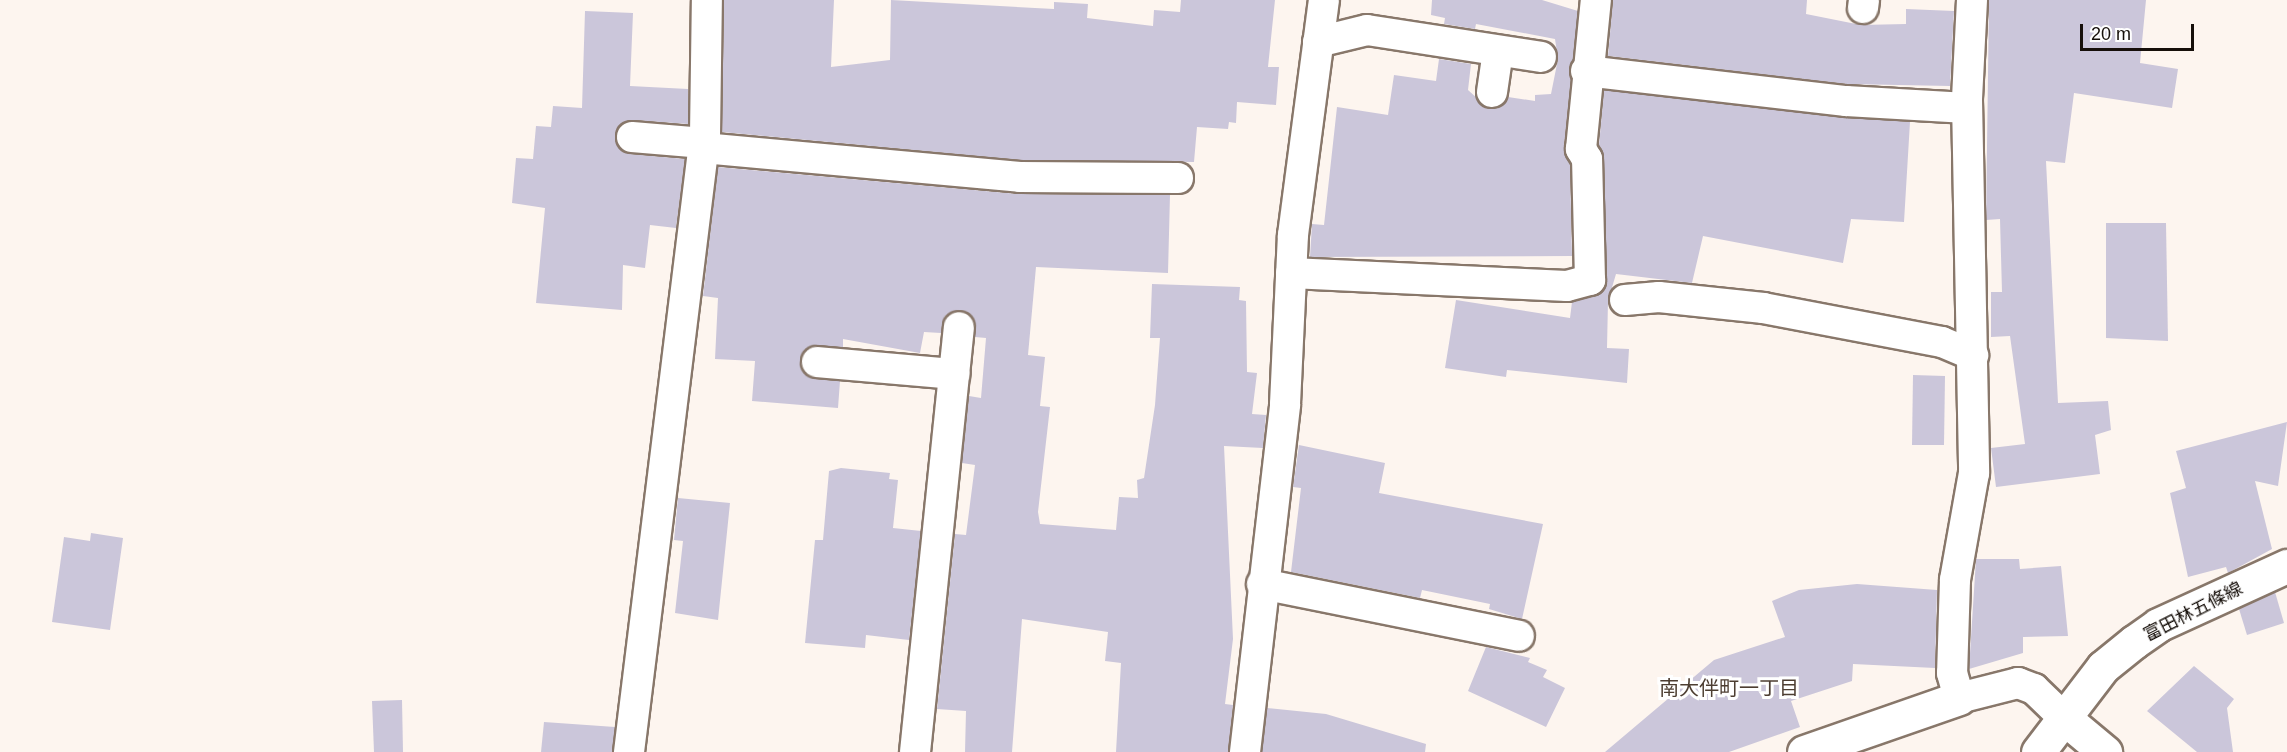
<!DOCTYPE html>
<meta charset="utf-8">
<style>
body{margin:0}
#map{position:relative;width:2287px;height:752px;overflow:hidden;background:#fdf5ef;font-family:Helvetica,"Noto Sans JP",sans-serif}
div>[style]{position:absolute}
[style*='--x']{left:calc(var(--x)*1px);top:calc(var(--y)*1px);width:calc(var(--w)*1px);rotate:calc(var(--a)*1deg)}
.building>*{inset:0;background:#cbc6da}
.roads{filter:drop-shadow(2px 0 #88776a) drop-shadow(-2px 0 #88776a) drop-shadow(0 2px #88776a) drop-shadow(0 -2px #88776a)}
.minor>*{height:30px;margin:-15px;padding:0 15px;transform-origin:15px;border-radius:15px;background:#fff}
.tertiary>*{height:33px;margin:-16.5px;padding:0 16.5px;transform-origin:16.5px;border-radius:16.5px;background:#fff}
.secondary>*{height:33px;margin:-16.5px;padding:0 16.5px;transform-origin:16.5px;border-radius:16.5px;background:#fff}
span{translate:-50% -50%;white-space:nowrap;text-align:center;line-height:1.15;-webkit-text-stroke:6px #fff;paint-order:stroke}
.street-label{font-size:18px;color:#160f0a}
.neighbourhood-label{font-size:20px;color:#4d3e32}
.scale{position:absolute;left:2080px;top:24px;width:114px;height:27px;box-sizing:border-box;border:3px solid #160f0a;border-top:0;padding-left:8px;font-size:18px;line-height:21px;white-space:nowrap;color:#160f0a;-webkit-text-stroke:4px #fff;paint-order:stroke}
</style>
<div id="map">
<div class="building">
<i style="clip-path:polygon(724px 0,834px 0,831px 67px,890px 60px,891px 0,1054px 9px,1054px 2px,1088px 4px,1087px 18px,1153px 26px,1154px 10px,1180px 12px,1181px 0,1275px 0,1268px 67px,1279px 67px,1276px 105px,1237px 102px,1236px 123px,1229px 122px,1228px 129px,1197px 127px,1194px 162px,1021px 160px,722px 132px)"></i>
<i style="clip-path:polygon(1432px 0,1542px 0,1578px 11px,1564px 147px,1570px 164px,1572px 256px,1310px 257px,1312px 224px,1324px 225px,1337px 107px,1388px 115px,1394px 75px,1436px 81px,1439px 59px,1471px 64px,1468px 90px,1489px 109px,1499px 108px,1508px 97px,1535px 101px,1535px 95px,1551px 94px,1558px 59px,1555px 39px,1476px 24px,1475px 29px,1444px 24px,1445px 18px,1431px 15px)"></i>
<i style="clip-path:polygon(1613px 0,1807px 0,1806px 14px,1861px 25px,1906px 24px,1906px 9px,1954px 11px,1950px 86px,1847px 84px,1608px 56px)"></i>
<i style="clip-path:polygon(1989px 0,2146px 0,2140px 63px,2178px 69px,2172px 108px,2074px 93px,2065px 163px,2046px 161px,2058px 403px,2108px 401px,2111px 430px,2095px 435px,2100px 474px,1996px 487px,1991px 448px,2025px 444px,2010px 336px,1991px 337px,1991px 292px,2002px 292px,2000px 219px,1986px 220px)"></i>
<i style="clip-path:polygon(585px 11px,633px 13px,630px 86px,688px 89px,688px 124px,633px 120px,615px 135px,617px 145px,630px 154px,685px 159px,676px 228px,650px 225px,645px 268px,623px 265px,622px 310px,536px 303px,545px 208px,512px 203px,516px 158px,533px 159px,536px 126px,551px 127px,553px 106px,582px 108px)"></i>
<i style="clip-path:polygon(1604px 90px,1910px 122px,1904px 222px,1851px 219px,1843px 263px,1703px 236px,1692px 283px,1616px 274px,1608px 301px,1607px 348px,1629px 349px,1627px 383px,1507px 370px,1506px 377px,1445px 368px,1456px 300px,1570px 318px,1572px 302px,1605px 287px,1604px 159px,1599px 145px)"></i>
<i style="clip-path:polygon(718px 167px,1019px 194px,1170px 195px,1168px 273px,1036px 267px,1028px 355px,1045px 357px,1040px 406px,1050px 407px,1038px 512px,1040px 524px,1116px 530px,1119px 497px,1138px 498px,1137px 480px,1144px 478px,1155px 405px,1160px 338px,1150px 338px,1152px 284px,1240px 287px,1239px 300px,1246px 301px,1247px 372px,1257px 373px,1252px 414px,1266px 415px,1263px 448px,1224px 446px,1233px 639px,1225px 704px,1233px 705px,1228px 752px,1116px 752px,1121px 663px,1105px 661px,1108px 632px,1022px 619px,1012px 752px,965px 752px,966px 711px,937px 709px,955px 534px,966px 535px,975px 465px,962px 463px,969px 396px,981px 398px,986px 338px,975px 337px,974px 319px,960px 310px,945px 316px,941px 333px,924px 332px,920px 353px,843px 339px,843px 347px,810px 346px,803px 353px,801px 369px,815px 379px,840px 381px,838px 408px,752px 401px,755px 361px,715px 359px,718px 298px,703px 296px)"></i>
<i style="clip-path:polygon(2106px 223px,2166px 223px,2168px 341px,2106px 338px)"></i>
<i style="clip-path:polygon(1913px 375px,1945px 376px,1944px 445px,1912px 445px)"></i>
<i style="clip-path:polygon(2287px 422px,2278px 486px,2255px 481px,2272px 549px,2228px 573px,2226px 567px,2188px 577px,2170px 493px,2186px 488px,2176px 451px)"></i>
<i style="clip-path:polygon(1299px 445px,1385px 463px,1379px 493px,1543px 524px,1522px 619px,1489px 609px,1490px 604px,1422px 590px,1420px 598px,1291px 572px,1301px 488px,1293px 487px)"></i>
<i style="clip-path:polygon(841px 468px,890px 473px,889px 479px,898px 480px,893px 528px,921px 531px,909px 640px,866px 635px,865px 648px,805px 643px,815px 540px,823px 540px,829px 471px)"></i>
<i style="clip-path:polygon(678px 498px,730px 503px,718px 620px,675px 613px,683px 541px,674px 540px)"></i>
<i style="clip-path:polygon(91px 533px,123px 538px,110px 630px,52px 622px,64px 537px,90px 541px)"></i>
<i style="clip-path:polygon(1976px 559px,2019px 559px,2020px 569px,2061px 566px,2068px 636px,2023px 637px,2023px 653px,1969px 669px)"></i>
<i style="clip-path:polygon(1857px 584px,1937px 590px,1935px 668px,1853px 664px,1852px 681px,1791px 701px,1800px 727px,1729px 752px,1605px 752px,1714px 660px,1785px 637px,1772px 601px,1799px 590px)"></i>
<i style="clip-path:polygon(2275px 592px,2284px 623px,2247px 635px,2239px 609px)"></i>
<i style="clip-path:polygon(1486px 647px,1530px 658px,1528px 662px,1547px 670px,1543px 677px,1565px 688px,1546px 727px,1468px 691px)"></i>
<i style="clip-path:polygon(2194px 666px,2234px 699px,2227px 708px,2233px 752px,2197px 752px,2147px 711px)"></i>
<i style="clip-path:polygon(402px 700px,403px 752px,374px 752px,372px 701px)"></i>
<i style="clip-path:polygon(1267px 708px,1326px 714px,1426px 744px,1425px 752px,1262px 752px)"></i>
<i style="clip-path:polygon(544px 722px,615px 727px,612px 752px,541px 752px)"></i>
</div>
<div class="roads">
<div class="minor">
<i style="--x:1972;--y:0;--w:100;--a:92.9"></i>
<i style="--x:1967;--y:100;--w:373;--a:88.9"></i>
<i style="--x:1974;--y:473;--w:109;--a:100.1"></i>
<i style="--x:1955;--y:580;--w:93;--a:91.8"></i>
<i style="--x:1952;--y:673;--w:26;--a:74"></i>
<i style="--x:1959;--y:698;--w:61;--a:-14.3"></i>
<i style="--x:2018;--y:683;--w:17;--a:21"></i>
<i style="--x:2034;--y:689;--w:40;--a:44"></i>
<i style="--x:1863;--y:8;--w:8;--a:-83"></i>
<i style="--x:1318;--y:42;--w:50;--a:-13.8"></i>
<i style="--x:1367;--y:30;--w:176;--a:8.8"></i>
<i style="--x:1586;--y:71;--w:262;--a:6.6"></i>
<i style="--x:1846;--y:101;--w:121;--a:3.3"></i>
<i style="--x:1492;--y:92;--w:41;--a:-81.7"></i>
<i style="--x:632;--y:137;--w:72;--a:4.8"></i>
<i style="--x:703;--y:148;--w:318;--a:5.2"></i>
<i style="--x:1020;--y:177;--w:158;--a:0.4"></i>
<i style="--x:1291;--y:273;--w:276;--a:2.7"></i>
<i style="--x:1567;--y:286;--w:24;--a:-15"></i>
<i style="--x:1590;--y:280;--w:121;--a:-91.4"></i>
<i style="--x:1587;--y:159;--w:12;--a:-121"></i>
<i style="--x:1581;--y:149;--w:150;--a:-84.3"></i>
<i style="--x:1625;--y:300;--w:34;--a:-5"></i>
<i style="--x:1659;--y:297;--w:105;--a:6"></i>
<i style="--x:1763;--y:308;--w:182;--a:10.8"></i>
<i style="--x:1942;--y:342;--w:34;--a:23"></i>
<i style="--x:817;--y:362;--w:138;--a:5"></i>
<i style="--x:1262;--y:584;--w:262;--a:11.4"></i>
<i style="--x:629;--y:752;--w:622;--a:-82.98"></i>
<i style="--x:705;--y:135;--w:135;--a:-89.2"></i>
<i style="--x:915;--y:752;--w:427;--a:-84.1"></i>
<i style="--x:1245;--y:752;--w:350;--a:-83.4"></i>
<i style="--x:1285;--y:404;--w:169;--a:-87.3"></i>
<i style="--x:1293;--y:235;--w:237;--a:-82.5"></i>
</div>
<div class="tertiary">
<i style="--x:2063;--y:717;--w:55;--a:39.8"></i>
<i style="--x:1804;--y:752;--w:164;--a:-19.2"></i>
</div>
<div class="secondary">
<i style="--x:2038;--y:752;--w:107;--a:-52.6"></i>
<i style="--x:2103;--y:667;--w:40;--a:-39"></i>
<i style="--x:2134;--y:642;--w:29;--a:-35"></i>
<i style="--x:2158;--y:625;--w:142;--a:-24.6"></i>
</div>
</div>
<div class="street-label">
<span style="left:2193px;top:612px;rotate:-27deg">富田林五條線</span>
</div>
<div class="neighbourhood-label">
<span style="left:1729px;top:688px">南大伴町一丁目</span>
</div>
<div class="scale">20 m</div>
</div>
